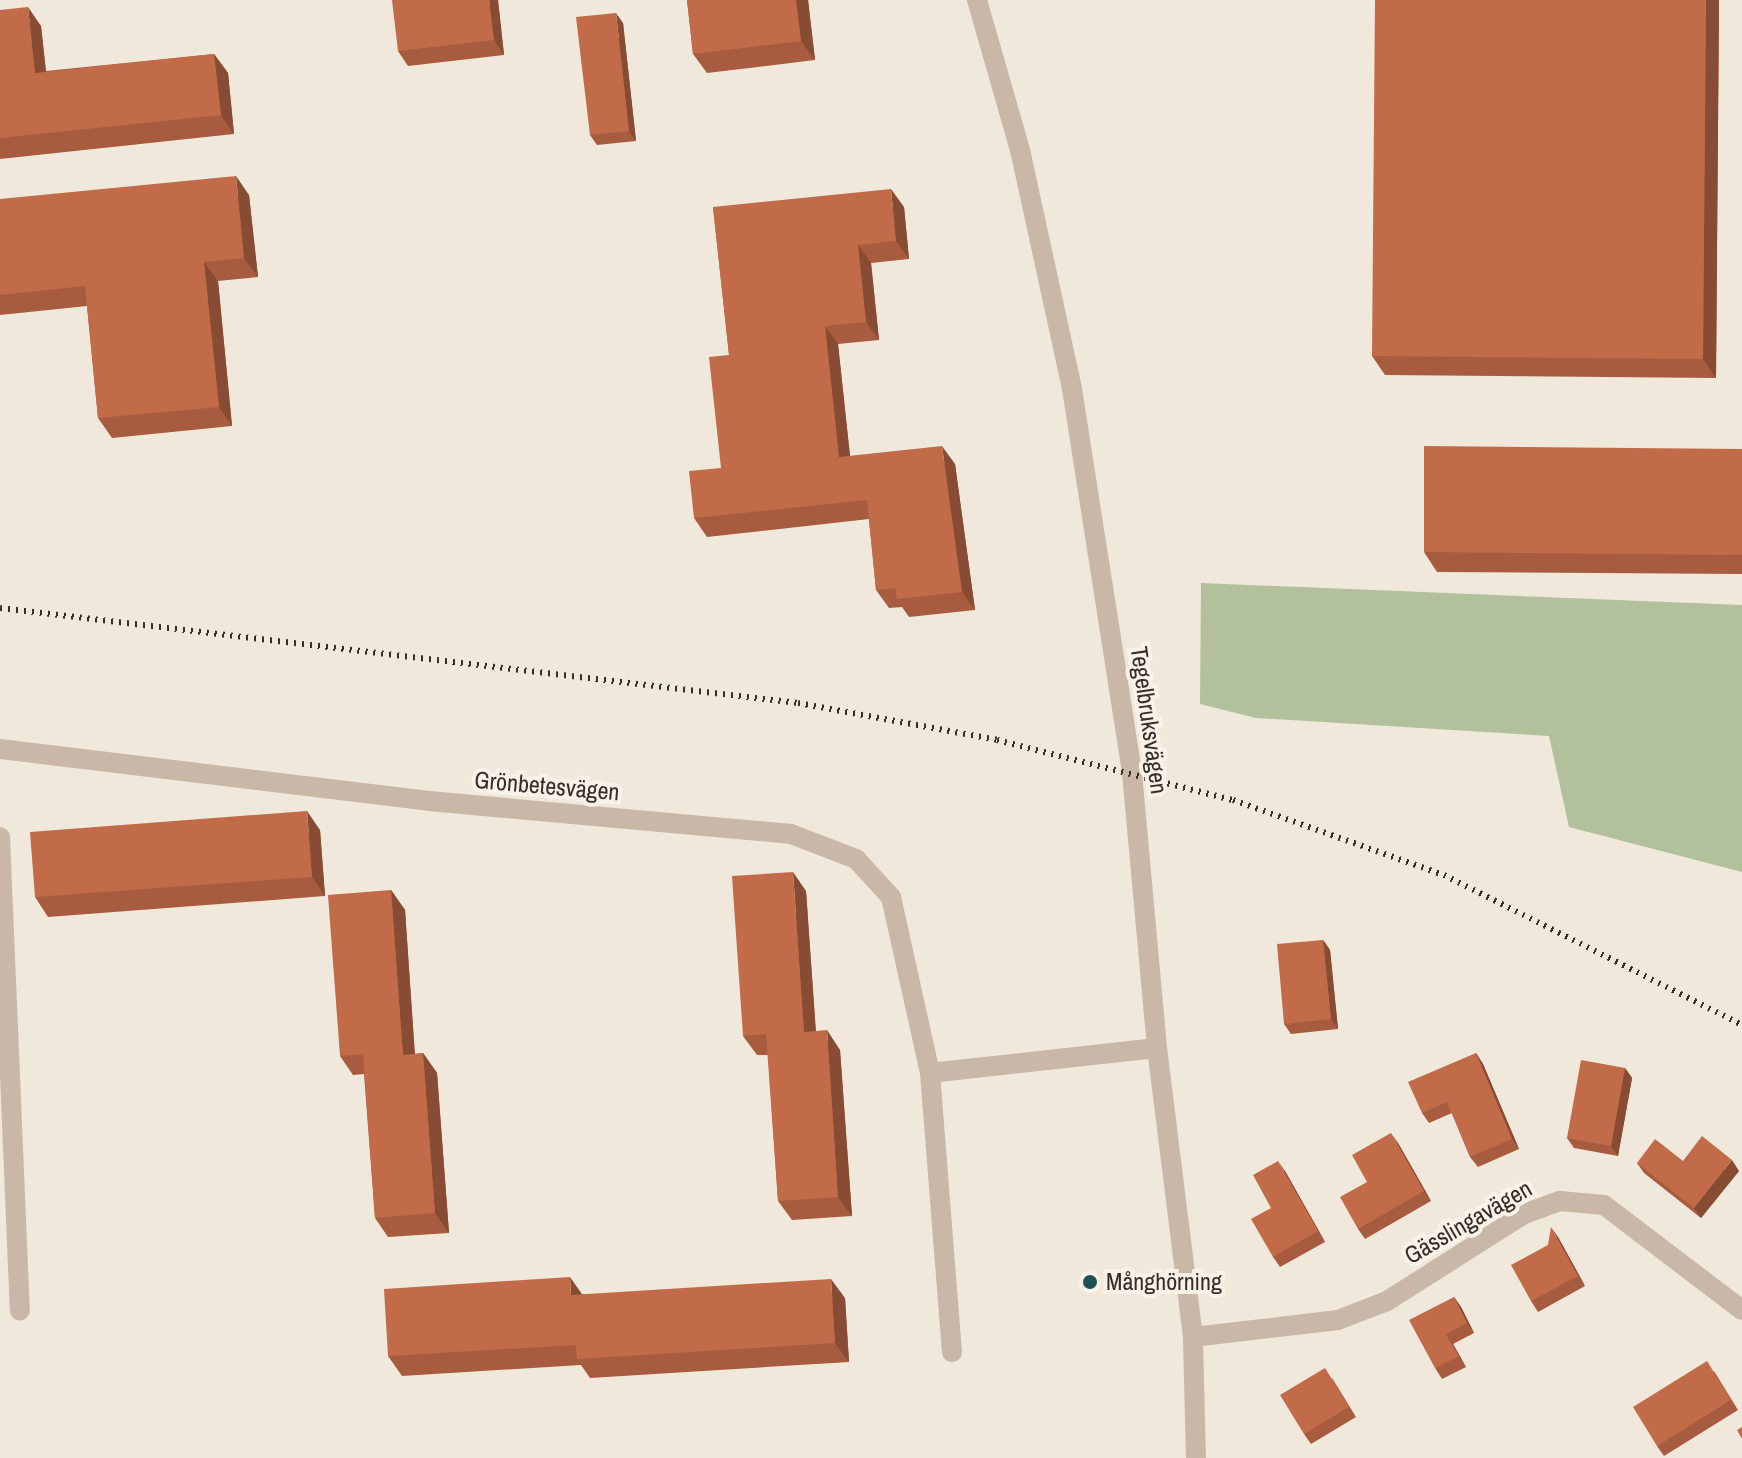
<!DOCTYPE html>
<meta charset="utf-8">
<style>
body{margin:0}
#map{position:relative;width:1742px;height:1458px;overflow:hidden;background:#f1e8dc;font-family:"Archivo Narrow",sans-serif}
div>[style]{position:absolute}
[style*='--x']{left:calc(var(--x)*1px);top:calc(var(--y)*1px);width:calc(var(--w)*1px);rotate:calc(var(--a)*1deg)}
.green>*{inset:0;background:#b2c09c}
.pedestrian>*{height:20px;margin:-10px;padding:0 10px;transform-origin:10px;border-radius:10px;background:#c9b8a8}
.minor>*{height:20px;margin:-10px;padding:0 10px;transform-origin:10px;border-radius:10px;background:#c9b8a8}
.rail>*{height:6px;margin-top:-3px;transform-origin:0;background:repeating-linear-gradient(90deg,#362d28 0 2px,transparent 0 8px)}
.wall>*{inset:0;background:#a75c3f}
.shaded-wall>*{inset:0;background:#884b33}
.building>*{inset:0;background:#c26b49}
.dots>*{width:22px;height:22px;translate:-50% -50%;box-sizing:border-box;border:4px solid #f9f2e8;border-radius:50%}
span{translate:-50% -50%;white-space:nowrap;text-align:center;line-height:1.15;-webkit-text-stroke:8px #f9f2e8;paint-order:stroke}
.street-label{font-size:24px;color:#362d28}
.poi-label{font-size:24px;color:#362d28}
.left{translate:0 -50%;text-align:left}
</style>
<div id="map">
<div class="green">
<i style="clip-path:polygon(1201px 583px,1742px 605px,1742px 872px,1569px 827px,1549px 736px,1256px 718px,1200px 704px)"></i>
</div>
<div class="pedestrian">
<i style="--x:0;--y:837;--w:474;--a:87.6"></i>
</div>
<div class="minor">
<i style="--x:977;--y:0;--w:156;--a:74"></i>
<i style="--x:1020;--y:150;--w:245;--a:77.7"></i>
<i style="--x:1072;--y:389;--w:389;--a:81.1"></i>
<i style="--x:1132;--y:773;--w:276;--a:84.8"></i>
<i style="--x:1157;--y:1048;--w:291;--a:82.9"></i>
<i style="--x:1193;--y:1337;--w:121;--a:88.6"></i>
<i style="--x:0;--y:749;--w:432;--a:6.9"></i>
<i style="--x:429;--y:801;--w:364;--a:5.2"></i>
<i style="--x:791;--y:834;--w:70;--a:21"></i>
<i style="--x:856;--y:859;--w:52;--a:47.4"></i>
<i style="--x:891;--y:897;--w:180;--a:77.5"></i>
<i style="--x:930;--y:1073;--w:280;--a:85.5"></i>
<i style="--x:930;--y:1073;--w:228;--a:-6.3"></i>
<i style="--x:1193;--y:1337;--w:146;--a:-6.7"></i>
<i style="--x:1338;--y:1320;--w:53;--a:-21.2"></i>
<i style="--x:1387;--y:1301;--w:162;--a:-32.4"></i>
<i style="--x:1524;--y:1214;--w:38;--a:-20"></i>
<i style="--x:1560;--y:1201;--w:44;--a:5.2"></i>
<i style="--x:1604;--y:1205;--w:173;--a:37.3"></i>
</div>
<div class="rail">
<i style="--x:0;--y:608;--w:804;--a:6.79"></i>
<i style="--x:798;--y:703;--w:202;--a:10.5"></i>
<i style="--x:997;--y:740;--w:244;--a:14.3"></i>
<i style="--x:1233;--y:800;--w:224;--a:19.6"></i>
<i style="--x:1444;--y:875;--w:334;--a:26.7"></i>
</div>
<div class="wall">
<i style="clip-path:polygon(498px 0,504px 55px,408px 66px,398px 51px)"></i>
<i style="clip-path:polygon(687px 0,808px 0,815px 60px,707px 73px,693px 54px)"></i>
<i style="clip-path:polygon(1719px 0,1716px 378px,1385px 375px,1372px 356px)"></i>
<i style="clip-path:polygon(0 10px,41px 26px,46px 71px,214px 54px,228px 73px,234px 134px,0 159px)"></i>
<i style="clip-path:polygon(623px 23px,636px 141px,597px 145px,590px 135px)"></i>
<i style="clip-path:polygon(249px 195px,258px 277px,218px 281px,232px 426px,112px 438px,98px 418px,87px 306px,0 315px,0 200px)"></i>
<i style="clip-path:polygon(713px 207px,904px 207px,909px 259px,871px 263px,879px 340px,838px 344px,850px 456px,955px 464px,975px 610px,909px 617px,902px 607px,889px 608px,876px 590px,869px 519px,707px 537px,694px 518px,721px 468px,729px 355px)"></i>
<i style="clip-path:polygon(1742px 449px,1742px 574px,1437px 572px,1424px 552px)"></i>
<i style="clip-path:polygon(320px 830px,325px 896px,48px 917px,35px 897px)"></i>
<i style="clip-path:polygon(391px 890px,405px 910px,415px 1054px,423px 1053px,437px 1073px,449px 1233px,388px 1237px,375px 1218px,364px 1074px,353px 1075px,340px 1056px)"></i>
<i style="clip-path:polygon(806px 891px,816px 1031px,840px 1050px,852px 1216px,792px 1220px,778px 1201px,768px 1055px,757px 1055px,743px 1036px)"></i>
<i style="clip-path:polygon(1323px 940px,1330px 950px,1338px 1029px,1291px 1034px,1284px 1024px)"></i>
<i style="clip-path:polygon(1476px 1053px,1483px 1064px,1519px 1149px,1478px 1167px,1470px 1157px,1452px 1113px,1429px 1123px,1422px 1113px)"></i>
<i style="clip-path:polygon(1625px 1068px,1632px 1078px,1618px 1156px,1574px 1148px,1567px 1138px)"></i>
<i style="clip-path:polygon(1398px 1143px,1431px 1201px,1365px 1239px,1358px 1229px,1367px 1182px)"></i>
<i style="clip-path:polygon(1637px 1163px,1739px 1171px,1701px 1218px,1644px 1173px)"></i>
<i style="clip-path:polygon(1285px 1171px,1325px 1242px,1280px 1267px,1273px 1257px,1271px 1208px)"></i>
<i style="clip-path:polygon(1558px 1237px,1585px 1286px,1538px 1312px,1531px 1301px,1548px 1245px)"></i>
<i style="clip-path:polygon(582px 1294px,845px 1298px,849px 1362px,590px 1378px,581px 1365px,402px 1376px,388px 1356px)"></i>
<i style="clip-path:polygon(1454px 1297px,1461px 1307px,1474px 1333px,1453px 1344px,1466px 1367px,1442px 1379px,1435px 1368px)"></i>
<i style="clip-path:polygon(1714px 1371px,1738px 1410px,1664px 1456px,1657px 1446px)"></i>
<i style="clip-path:polygon(1332px 1378px,1356px 1417px,1311px 1444px,1304px 1434px)"></i>
</div>
<div class="shaded-wall">
<i style="clip-path:polygon(489px 0,498px 0,504px 55px,494px 40px)"></i>
<i style="clip-path:polygon(796px 0,808px 0,815px 60px,801px 41px)"></i>
<i style="clip-path:polygon(1706px 0,1719px 0,1716px 378px,1703px 359px)"></i>
<i style="clip-path:polygon(28px 7px,41px 26px,48px 92px,35px 73px)"></i>
<i style="clip-path:polygon(616px 13px,623px 23px,636px 141px,629px 131px)"></i>
<i style="clip-path:polygon(214px 54px,228px 73px,234px 134px,221px 115px)"></i>
<i style="clip-path:polygon(236px 176px,249px 195px,258px 277px,244px 258px)"></i>
<i style="clip-path:polygon(891px 189px,904px 207px,909px 259px,896px 241px)"></i>
<i style="clip-path:polygon(858px 245px,871px 263px,879px 340px,866px 322px)"></i>
<i style="clip-path:polygon(204px 262px,218px 281px,232px 426px,219px 407px)"></i>
<i style="clip-path:polygon(825px 326px,838px 344px,852px 475px,839px 457px)"></i>
<i style="clip-path:polygon(942px 446px,955px 464px,975px 610px,962px 592px)"></i>
<i style="clip-path:polygon(307px 811px,320px 830px,325px 896px,312px 877px)"></i>
<i style="clip-path:polygon(793px 872px,806px 891px,817px 1051px,804px 1032px)"></i>
<i style="clip-path:polygon(391px 890px,405px 910px,416px 1074px,403px 1055px)"></i>
<i style="clip-path:polygon(1323px 940px,1330px 950px,1338px 1029px,1331px 1019px)"></i>
<i style="clip-path:polygon(827px 1030px,840px 1050px,852px 1216px,838px 1197px)"></i>
<i style="clip-path:polygon(423px 1053px,437px 1073px,449px 1233px,435px 1213px)"></i>
<i style="clip-path:polygon(1476px 1053px,1483px 1064px,1519px 1149px,1512px 1139px)"></i>
<i style="clip-path:polygon(1625px 1068px,1632px 1078px,1618px 1156px,1611px 1146px)"></i>
<i style="clip-path:polygon(1391px 1133px,1398px 1143px,1431px 1201px,1424px 1191px)"></i>
<i style="clip-path:polygon(1732px 1160px,1739px 1171px,1701px 1218px,1694px 1208px)"></i>
<i style="clip-path:polygon(1278px 1161px,1285px 1171px,1325px 1242px,1318px 1231px)"></i>
<i style="clip-path:polygon(1551px 1227px,1558px 1237px,1585px 1286px,1578px 1276px)"></i>
<i style="clip-path:polygon(570px 1277px,584px 1297px,571px 1295px)"></i>
<i style="clip-path:polygon(831px 1279px,845px 1298px,849px 1362px,835px 1343px)"></i>
<i style="clip-path:polygon(1454px 1297px,1461px 1307px,1474px 1333px,1467px 1323px)"></i>
<i style="clip-path:polygon(1446px 1334px,1453px 1344px,1466px 1367px,1459px 1356px)"></i>
</div>
<div class="building">
<i style="clip-path:polygon(392px 0,489px 0,494px 40px,398px 51px)"></i>
<i style="clip-path:polygon(687px 0,796px 0,801px 41px,693px 54px)"></i>
<i style="clip-path:polygon(1375px 0,1706px 0,1703px 359px,1372px 356px)"></i>
<i style="clip-path:polygon(28px 7px,35px 73px,214px 54px,221px 115px,0 138px,0 10px)"></i>
<i style="clip-path:polygon(616px 13px,629px 131px,590px 135px,576px 17px)"></i>
<i style="clip-path:polygon(236px 176px,244px 258px,204px 262px,219px 407px,98px 418px,85px 286px,0 295px,0 199px)"></i>
<i style="clip-path:polygon(891px 189px,896px 241px,858px 245px,866px 322px,825px 326px,839px 457px,942px 446px,962px 592px,897px 599px,895px 588px,876px 590px,867px 500px,694px 518px,689px 471px,721px 468px,709px 357px,729px 355px,713px 207px)"></i>
<i style="clip-path:polygon(1424px 446px,1742px 449px,1742px 555px,1424px 552px)"></i>
<i style="clip-path:polygon(307px 811px,312px 877px,35px 897px,30px 832px)"></i>
<i style="clip-path:polygon(793px 872px,804px 1032px,827px 1030px,838px 1197px,778px 1201px,766px 1034px,743px 1036px,732px 876px)"></i>
<i style="clip-path:polygon(391px 890px,403px 1055px,423px 1053px,435px 1213px,375px 1218px,363px 1054px,340px 1056px,328px 895px)"></i>
<i style="clip-path:polygon(1323px 940px,1331px 1019px,1284px 1024px,1277px 944px)"></i>
<i style="clip-path:polygon(1476px 1053px,1512px 1139px,1470px 1157px,1447px 1102px,1422px 1113px,1408px 1082px)"></i>
<i style="clip-path:polygon(1581px 1060px,1625px 1068px,1611px 1146px,1567px 1138px)"></i>
<i style="clip-path:polygon(1391px 1133px,1424px 1191px,1358px 1229px,1340px 1197px,1367px 1182px,1352px 1155px)"></i>
<i style="clip-path:polygon(1702px 1136px,1732px 1160px,1694px 1208px,1637px 1163px,1655px 1139px,1683px 1161px)"></i>
<i style="clip-path:polygon(1278px 1161px,1318px 1231px,1273px 1257px,1251px 1219px,1271px 1208px,1253px 1175px)"></i>
<i style="clip-path:polygon(1551px 1227px,1578px 1276px,1531px 1301px,1511px 1265px,1548px 1245px)"></i>
<i style="clip-path:polygon(570px 1277px,571px 1295px,831px 1279px,835px 1343px,577px 1359px,576px 1345px,388px 1356px,384px 1289px)"></i>
<i style="clip-path:polygon(1454px 1297px,1467px 1323px,1446px 1334px,1459px 1356px,1435px 1368px,1409px 1320px)"></i>
<i style="clip-path:polygon(1707px 1361px,1731px 1400px,1657px 1446px,1633px 1407px)"></i>
<i style="clip-path:polygon(1325px 1368px,1349px 1407px,1304px 1434px,1280px 1395px)"></i>
<i style="clip-path:polygon(1742px 1427px,1742px 1439px,1737px 1430px)"></i>
</div>
<div class="dots">
<i style="left:1090px;top:1282px;background:#1f5056"></i>
</div>
<div class="street-label">
<span style="left:1149px;top:720px;rotate:82deg">Tegelbruksvägen</span>
<span style="left:547px;top:786px;rotate:5deg">Grönbetesvägen</span>
<span style="left:1468px;top:1222px;rotate:-30deg">Gässlingavägen</span>
</div>
<div class="poi-label">
<span class="left" style="left:1106px;top:1282px">Månghörning</span>
</div>
</div>
